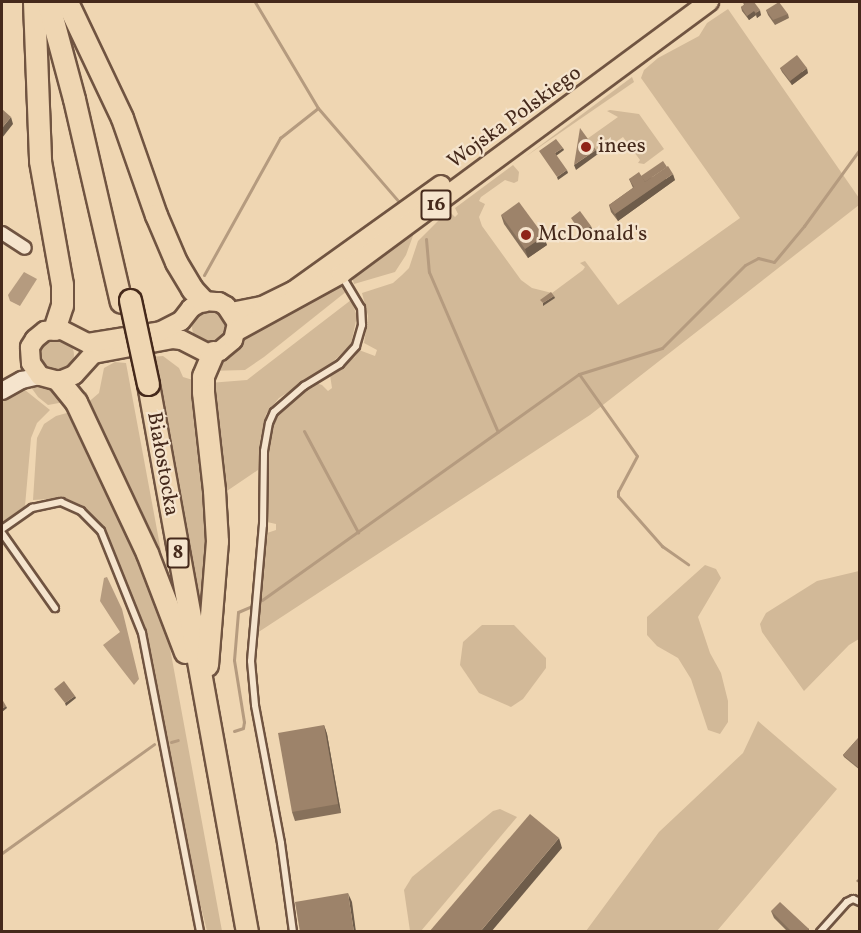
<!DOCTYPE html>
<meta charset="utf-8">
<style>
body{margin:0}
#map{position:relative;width:861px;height:933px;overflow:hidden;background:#efd6b2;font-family:Vollkorn,serif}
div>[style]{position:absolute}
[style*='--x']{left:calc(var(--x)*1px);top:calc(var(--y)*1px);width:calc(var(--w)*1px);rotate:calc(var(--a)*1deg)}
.green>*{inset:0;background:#d2b998}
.round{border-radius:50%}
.water>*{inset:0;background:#b59b7f}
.stream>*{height:3px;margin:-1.5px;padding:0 1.5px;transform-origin:1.5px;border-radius:1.5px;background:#b59b7f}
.roads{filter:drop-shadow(2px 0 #705441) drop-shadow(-2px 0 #705441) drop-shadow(0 2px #705441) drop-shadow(0 -2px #705441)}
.lane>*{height:6px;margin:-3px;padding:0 3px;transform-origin:3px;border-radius:3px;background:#f5e4cd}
.street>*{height:12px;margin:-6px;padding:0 6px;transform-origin:6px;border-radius:6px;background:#f5e4cd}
.secondary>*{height:16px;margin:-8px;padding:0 8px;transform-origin:8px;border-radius:8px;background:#f5e4cd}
.primary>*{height:18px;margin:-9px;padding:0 9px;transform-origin:9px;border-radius:9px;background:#efd6b2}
.highway>*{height:21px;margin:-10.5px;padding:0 10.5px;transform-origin:10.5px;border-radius:10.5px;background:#efd6b2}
.bridges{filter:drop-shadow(2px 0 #45291b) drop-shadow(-2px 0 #45291b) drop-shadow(0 2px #45291b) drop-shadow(0 -2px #45291b)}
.highway-bridge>*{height:21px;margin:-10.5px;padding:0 10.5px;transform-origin:10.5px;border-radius:10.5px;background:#efd6b2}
.wall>*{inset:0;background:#87715b}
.shaded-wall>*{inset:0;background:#6e5c4a}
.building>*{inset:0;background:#9d836a}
.dots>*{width:16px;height:16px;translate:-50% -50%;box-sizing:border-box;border:3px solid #f5e4cd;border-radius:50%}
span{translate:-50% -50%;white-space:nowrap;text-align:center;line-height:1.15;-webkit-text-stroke:4.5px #f5e4cd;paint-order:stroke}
.shield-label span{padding:2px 4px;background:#f5e4cd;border:2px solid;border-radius:4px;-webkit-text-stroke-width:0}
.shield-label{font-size:20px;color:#45291b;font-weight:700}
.street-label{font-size:21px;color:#45291b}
.poi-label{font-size:21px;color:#45291b}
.left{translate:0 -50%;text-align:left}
.frame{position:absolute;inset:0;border:3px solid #45291b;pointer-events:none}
</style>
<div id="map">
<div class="green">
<i style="clip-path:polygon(728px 9px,859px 198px,859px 205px,590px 415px,251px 637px,258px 616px,267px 533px,276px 530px,276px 524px,267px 522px,267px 461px,270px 433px,279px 414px,290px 402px,316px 383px,322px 385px,328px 391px,332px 388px,330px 375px,355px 357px,359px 350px,375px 356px,377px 350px,364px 343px,368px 316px,362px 293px,393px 283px,402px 275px,409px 268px,418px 241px,441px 218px,450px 212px,455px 217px,458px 214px,455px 208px,513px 165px,519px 172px,518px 181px,514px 183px,505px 180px,481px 197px,479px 201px,485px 204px,479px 217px,482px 226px,521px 280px,532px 288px,552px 293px,583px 270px,585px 267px,580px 263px,585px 261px,618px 305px,740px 218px,641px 78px,644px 70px,658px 58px,699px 36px,707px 23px)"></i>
<i style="clip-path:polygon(632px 77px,634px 82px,525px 157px)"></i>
<i style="clip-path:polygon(610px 110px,639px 114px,664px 149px,644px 164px,638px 163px,640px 160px,623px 137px,598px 154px,587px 139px,618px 117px,607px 111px)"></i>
<i style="clip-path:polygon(446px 206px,414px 233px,406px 255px,395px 272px,354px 284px,352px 277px)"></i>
<i style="clip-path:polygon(332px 284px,341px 286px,347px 291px,264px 357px,245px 370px,209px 371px,241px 339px)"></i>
<i style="clip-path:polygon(351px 300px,357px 316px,351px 344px,327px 368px,279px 398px,266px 414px,260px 441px,258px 470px,221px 495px,209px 383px,247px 380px)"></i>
<i class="round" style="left:192px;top:310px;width:34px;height:34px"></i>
<i class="round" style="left:40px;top:338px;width:34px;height:34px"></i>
<i style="clip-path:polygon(163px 356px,179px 368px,183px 377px,196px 381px,209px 505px,199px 651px,150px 357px)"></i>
<i style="clip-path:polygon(115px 362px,126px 363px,168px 589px,85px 405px,99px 393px,104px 368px)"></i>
<i style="clip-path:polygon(28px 383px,62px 391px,70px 401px,48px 405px,38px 397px)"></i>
<i style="clip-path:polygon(20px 386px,50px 410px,37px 423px,31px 438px,25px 506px,2px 522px,2px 396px)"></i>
<i style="clip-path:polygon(74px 411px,165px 621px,222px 931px,207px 931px,198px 895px,195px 894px,143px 628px,105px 529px,84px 506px,65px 498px,33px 500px,37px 438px,44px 424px,56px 416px)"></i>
<i style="clip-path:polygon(705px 565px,716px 569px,721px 578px,698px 617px,710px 653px,721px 673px,728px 701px,728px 722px,720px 734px,708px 730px,691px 679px,678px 658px,657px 646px,647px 635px,647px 617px)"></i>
<i style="clip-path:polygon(859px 571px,859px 639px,849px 645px,804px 691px,762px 632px,760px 624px,766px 613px,817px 581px)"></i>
<i style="clip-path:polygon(482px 625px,514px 625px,546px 658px,546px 668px,523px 699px,511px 707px,479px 693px,460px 665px,463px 642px)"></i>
<i style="clip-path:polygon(758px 721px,837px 789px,717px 931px,586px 931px,659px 832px,743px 753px)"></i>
<i style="clip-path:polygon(500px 809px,517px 817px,421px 931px,410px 931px,404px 890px,412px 877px,493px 811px)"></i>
</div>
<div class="water">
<i style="clip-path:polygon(24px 272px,37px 279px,20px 306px,10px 301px,8px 295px)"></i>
<i style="clip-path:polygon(107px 577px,122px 609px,139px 679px,134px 685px,103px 645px,120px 632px,100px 601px,104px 578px)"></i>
</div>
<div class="stream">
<i style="--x:255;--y:2;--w:123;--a:59.3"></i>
<i style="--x:318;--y:108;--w:124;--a:49.2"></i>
<i style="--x:426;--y:239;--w:33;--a:85"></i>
<i style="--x:429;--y:272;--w:174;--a:66.7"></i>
<i style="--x:204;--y:275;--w:157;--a:-61"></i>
<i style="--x:280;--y:138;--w:48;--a:-38.3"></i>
<i style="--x:579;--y:374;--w:100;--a:54.7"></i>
<i style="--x:637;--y:456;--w:40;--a:118"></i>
<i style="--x:618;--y:491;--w:5;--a:90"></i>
<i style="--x:618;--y:496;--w:67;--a:48.7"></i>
<i style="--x:662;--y:546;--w:32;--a:35"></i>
<i style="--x:304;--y:431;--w:115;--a:61.9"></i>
<i style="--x:262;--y:600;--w:389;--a:-35.5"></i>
<i style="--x:579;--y:374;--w:87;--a:-17.4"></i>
<i style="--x:662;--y:348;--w:117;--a:-45"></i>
<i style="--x:745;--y:265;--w:15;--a:-28"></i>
<i style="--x:758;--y:258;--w:16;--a:14"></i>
<i style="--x:774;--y:262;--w:47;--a:-50.2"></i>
<i style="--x:804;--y:226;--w:95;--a:-54"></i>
<i style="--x:234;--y:731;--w:9;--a:-18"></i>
<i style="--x:243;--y:728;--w:6;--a:-81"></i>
<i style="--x:244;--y:722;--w:63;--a:-99.2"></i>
<i style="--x:234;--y:660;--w:48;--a:-85.2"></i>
<i style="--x:238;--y:612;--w:13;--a:-23"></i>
<i style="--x:171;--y:742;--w:7;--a:-16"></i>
<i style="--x:2;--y:853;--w:187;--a:-35.6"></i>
</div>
<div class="roads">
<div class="lane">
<i style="--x:2;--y:529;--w:37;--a:-35"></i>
<i style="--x:32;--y:508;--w:30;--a:-12"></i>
<i style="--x:61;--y:502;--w:22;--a:24"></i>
<i style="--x:81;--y:511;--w:28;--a:45"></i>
<i style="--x:101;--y:531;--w:110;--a:68.1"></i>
<i style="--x:142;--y:633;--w:305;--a:79"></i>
<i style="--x:2;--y:533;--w:92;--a:54.8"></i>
<i style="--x:293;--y:932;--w:90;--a:-97.7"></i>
<i style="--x:281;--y:843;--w:140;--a:-100.7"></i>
<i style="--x:255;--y:705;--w:44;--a:-95.2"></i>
<i style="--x:251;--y:661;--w:137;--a:-85"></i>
<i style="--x:263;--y:525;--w:74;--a:-89.2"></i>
<i style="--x:264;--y:451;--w:28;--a:-80"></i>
<i style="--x:269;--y:423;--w:12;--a:-66"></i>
<i style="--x:274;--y:412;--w:40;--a:-41"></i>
<i style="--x:304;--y:386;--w:42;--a:-31.4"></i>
<i style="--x:340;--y:364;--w:24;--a:-48"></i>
<i style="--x:356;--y:346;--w:22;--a:-74"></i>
<i style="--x:362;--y:325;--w:17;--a:-93"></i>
<i style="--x:361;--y:308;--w:39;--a:-121"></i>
<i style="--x:820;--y:932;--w:40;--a:-48"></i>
<i style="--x:847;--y:902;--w:7;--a:-27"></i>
<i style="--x:853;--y:899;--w:8;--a:23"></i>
</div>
<div class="street">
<i style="--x:2;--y:233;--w:27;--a:33"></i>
</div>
<div class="secondary">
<i style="--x:2;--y:391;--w:23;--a:-29"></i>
<i style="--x:22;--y:380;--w:18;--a:-13"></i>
</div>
<div class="primary">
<i style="--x:203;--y:301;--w:16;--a:4"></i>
<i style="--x:219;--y:302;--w:8;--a:30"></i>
<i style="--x:226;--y:306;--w:20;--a:57"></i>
<i style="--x:237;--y:323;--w:17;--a:103"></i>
<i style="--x:233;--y:340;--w:17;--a:140"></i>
<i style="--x:220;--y:351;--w:13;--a:171"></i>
<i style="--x:207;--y:353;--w:29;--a:-153"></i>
<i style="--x:181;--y:340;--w:8;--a:-173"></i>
<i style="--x:173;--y:339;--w:81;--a:169.4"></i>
<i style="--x:93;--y:354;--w:28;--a:132"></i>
<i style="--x:74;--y:375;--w:16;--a:158"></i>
<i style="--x:59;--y:381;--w:20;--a:-165"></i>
<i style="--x:40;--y:376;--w:16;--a:-125"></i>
<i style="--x:31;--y:363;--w:16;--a:-94"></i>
<i style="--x:30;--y:347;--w:9;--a:-58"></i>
<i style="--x:35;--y:339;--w:13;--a:-39"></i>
<i style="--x:45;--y:331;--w:17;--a:-3"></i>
<i style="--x:62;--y:330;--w:29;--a:27"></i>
<i style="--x:88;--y:343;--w:74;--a:-9.3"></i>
<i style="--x:161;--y:331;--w:22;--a:-27"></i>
<i style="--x:181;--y:321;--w:16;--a:-52"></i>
<i style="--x:191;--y:308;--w:14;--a:-30"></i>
<i style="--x:231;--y:312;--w:32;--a:-11"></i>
<i style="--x:262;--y:306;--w:34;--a:-26"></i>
<i style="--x:293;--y:291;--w:182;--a:-35.6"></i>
<i style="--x:237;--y:331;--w:119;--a:-28.7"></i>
<i style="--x:341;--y:274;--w:458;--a:-36.5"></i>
</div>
<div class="highway">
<i style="--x:34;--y:2;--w:159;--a:87.8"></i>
<i style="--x:40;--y:161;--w:125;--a:79.9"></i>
<i style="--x:62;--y:284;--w:21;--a:90"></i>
<i style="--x:62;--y:305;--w:25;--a:108"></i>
<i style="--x:48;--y:2;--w:100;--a:75"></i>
<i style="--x:74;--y:99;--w:208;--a:77"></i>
<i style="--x:67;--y:2;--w:128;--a:64.6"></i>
<i style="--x:122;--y:118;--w:103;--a:70.7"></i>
<i style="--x:156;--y:215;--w:51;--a:66.9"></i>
<i style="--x:176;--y:262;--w:31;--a:59"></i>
<i style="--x:192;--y:289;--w:16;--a:47"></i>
<i style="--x:59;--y:381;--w:27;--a:51"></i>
<i style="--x:76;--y:402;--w:167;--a:64.8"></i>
<i style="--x:147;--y:553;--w:106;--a:69"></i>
<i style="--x:148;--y:384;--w:557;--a:79.76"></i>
<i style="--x:207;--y:665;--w:124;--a:-85.4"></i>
<i style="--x:217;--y:541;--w:51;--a:-93.4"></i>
<i style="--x:214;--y:490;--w:99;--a:-96.4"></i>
<i style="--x:203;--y:392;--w:16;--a:-90"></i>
<i style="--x:203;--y:376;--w:26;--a:-67"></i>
</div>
</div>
<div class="bridges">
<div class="highway-bridge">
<i style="--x:130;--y:300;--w:86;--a:77.9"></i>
</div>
</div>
<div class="wall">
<i style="clip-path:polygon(743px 2px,761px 15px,757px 18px,756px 15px,749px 20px,742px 11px,741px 7px,744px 5px)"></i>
<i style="clip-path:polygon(766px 10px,788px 14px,789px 18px,775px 25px,768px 15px)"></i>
<i style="clip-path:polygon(780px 68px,808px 73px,792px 85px,782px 72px)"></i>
<i style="clip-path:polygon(641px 176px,675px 180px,618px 221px,611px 212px,609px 205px,633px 188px,629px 179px)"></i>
<i style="clip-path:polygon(501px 215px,547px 245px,528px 258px,504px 224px)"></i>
<i style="clip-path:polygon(324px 725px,327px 734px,341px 813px,295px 821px,292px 812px)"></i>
<i style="clip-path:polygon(860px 736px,860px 770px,844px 757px,843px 755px)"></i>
<i style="clip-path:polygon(771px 911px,809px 929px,809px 932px,788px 932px,774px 918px)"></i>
</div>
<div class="shaded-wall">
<i style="clip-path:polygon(760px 10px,761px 15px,757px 18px,756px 13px)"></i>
<i style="clip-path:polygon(754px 11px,756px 15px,749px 20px,747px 16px)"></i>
<i style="clip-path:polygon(807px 68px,808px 73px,792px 85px,790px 81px)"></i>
<i style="clip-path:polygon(11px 117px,13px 124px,2px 138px,2px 128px)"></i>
<i style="clip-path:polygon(563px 148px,564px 150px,556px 156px,555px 153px)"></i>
<i style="clip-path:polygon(596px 150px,598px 154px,576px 170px,574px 165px)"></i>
<i style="clip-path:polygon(567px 170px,568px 173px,558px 180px,557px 177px)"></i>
<i style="clip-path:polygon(673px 174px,675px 180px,618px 221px,615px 214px)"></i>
<i style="clip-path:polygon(591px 226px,592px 229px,582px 236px,581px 233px)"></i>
<i style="clip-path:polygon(544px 236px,547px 245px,528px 258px,525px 249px)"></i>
<i style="clip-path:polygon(554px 296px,555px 298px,543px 306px,543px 303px)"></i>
<i style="clip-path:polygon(75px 696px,76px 698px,66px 706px,65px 703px)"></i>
<i style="clip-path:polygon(6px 706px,7px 708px,2px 712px,2px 709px)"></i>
<i style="clip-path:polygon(324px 725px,327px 734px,341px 813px,338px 804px)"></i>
<i style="clip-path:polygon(559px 838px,562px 848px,491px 932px,480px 932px)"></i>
<i style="clip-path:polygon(348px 893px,352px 902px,356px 932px,354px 932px)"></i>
</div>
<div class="building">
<i style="clip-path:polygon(743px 2px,754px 2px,760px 10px,756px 13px,754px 11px,747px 16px,741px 7px,745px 4px)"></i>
<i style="clip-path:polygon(779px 2px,788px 14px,773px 20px,766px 10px)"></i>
<i style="clip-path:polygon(797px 55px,807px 68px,790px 81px,780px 68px)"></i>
<i style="clip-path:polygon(2px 109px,11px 117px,2px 128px)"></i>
<i style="clip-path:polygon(580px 128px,596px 150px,574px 165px)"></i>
<i style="clip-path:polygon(556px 139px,563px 148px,555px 153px,567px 170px,557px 177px,539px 151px)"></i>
<i style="clip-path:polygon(663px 161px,667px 167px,645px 182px,641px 176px)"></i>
<i style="clip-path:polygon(668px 166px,673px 174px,615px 214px,609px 205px,634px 187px,629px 179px,639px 172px,645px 182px)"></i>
<i style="clip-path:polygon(519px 202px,544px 236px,525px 249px,501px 215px)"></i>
<i style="clip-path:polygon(580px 211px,591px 226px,581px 233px,571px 218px)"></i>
<i style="clip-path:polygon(551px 292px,554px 296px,543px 303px,540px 300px)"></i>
<i style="clip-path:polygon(64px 681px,75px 696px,65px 703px,54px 689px)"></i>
<i style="clip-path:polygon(2px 699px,6px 706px,2px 709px)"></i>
<i style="clip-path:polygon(324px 725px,338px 804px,292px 812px,278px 733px)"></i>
<i style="clip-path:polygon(860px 736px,860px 769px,843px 755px)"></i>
<i style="clip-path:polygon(530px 814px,559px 838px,480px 932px,429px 932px)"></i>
<i style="clip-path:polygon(860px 877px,860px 884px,856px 881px)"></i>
<i style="clip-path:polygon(348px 893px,354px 932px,300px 932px,295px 902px)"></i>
<i style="clip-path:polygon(780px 902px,809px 929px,806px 932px,792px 932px,771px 911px)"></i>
</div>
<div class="dots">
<i style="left:586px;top:147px;background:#8f2418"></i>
<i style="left:526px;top:235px;background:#8f2418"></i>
</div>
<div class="shield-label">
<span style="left:436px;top:205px">16</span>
<span style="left:178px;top:553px">8</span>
</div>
<div class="street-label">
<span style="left:515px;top:118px;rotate:-36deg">Wojska Polskiego</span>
<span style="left:162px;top:464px;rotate:80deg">Białostocka</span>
</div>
<div class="poi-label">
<span class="left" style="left:598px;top:147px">inees</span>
<span class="left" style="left:538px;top:235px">McDonald's</span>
</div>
<div class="frame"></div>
</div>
